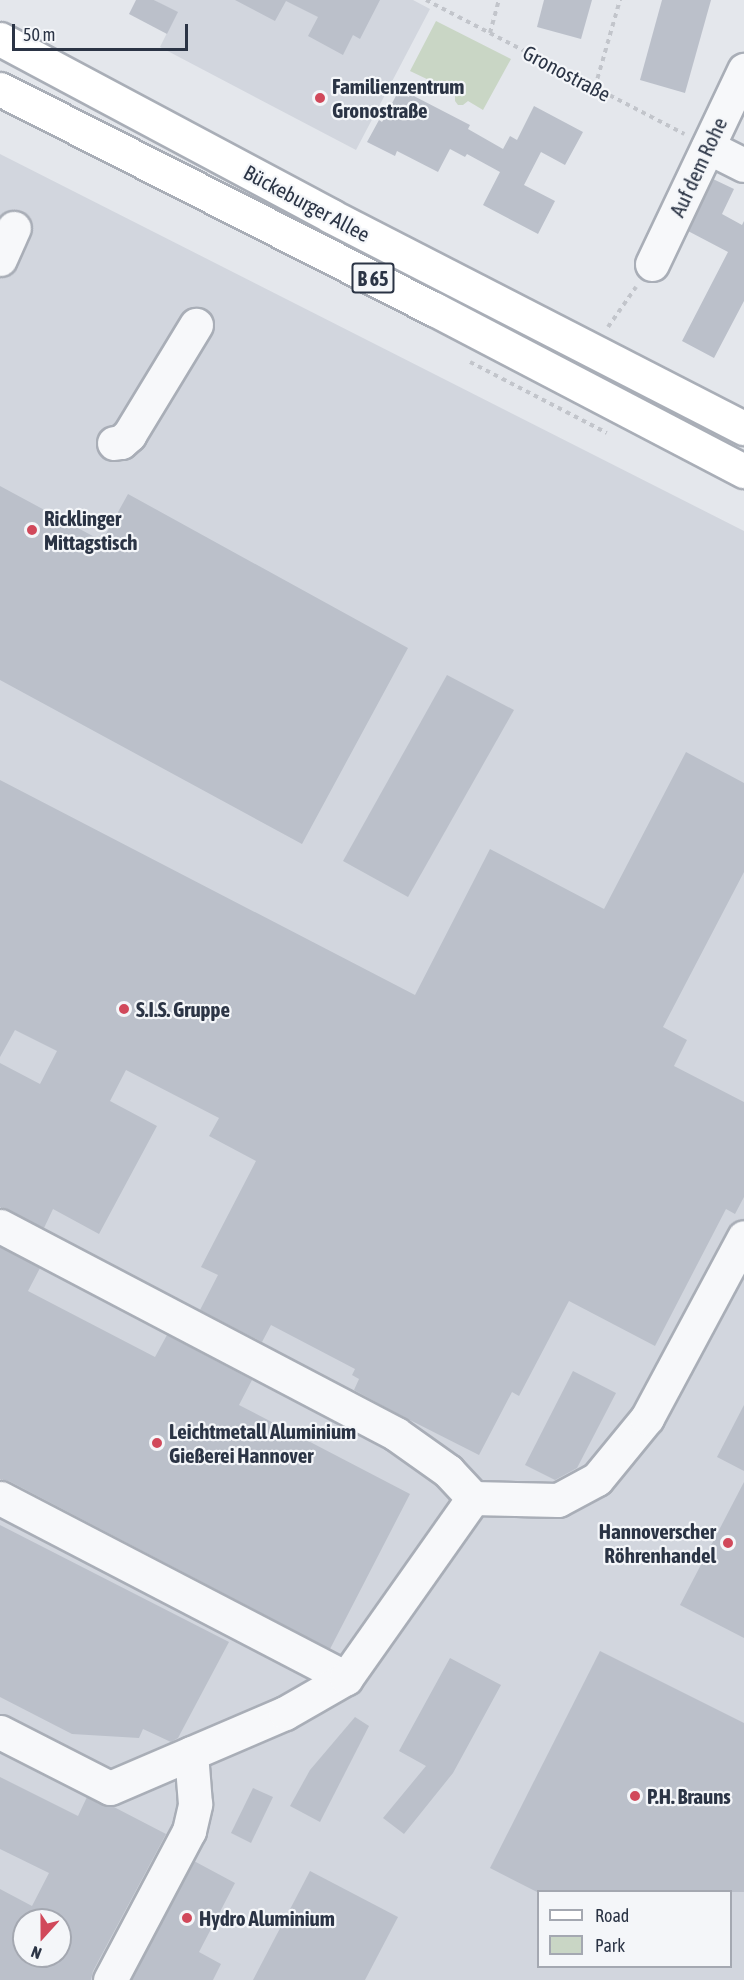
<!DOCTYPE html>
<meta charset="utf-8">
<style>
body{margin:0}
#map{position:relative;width:744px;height:1980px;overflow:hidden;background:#e4e7ec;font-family:"Asap Condensed",sans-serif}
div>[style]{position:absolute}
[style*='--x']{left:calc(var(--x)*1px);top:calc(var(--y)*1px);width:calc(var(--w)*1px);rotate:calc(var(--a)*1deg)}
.built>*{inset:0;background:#d2d6de}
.green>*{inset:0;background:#c9d6c5}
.building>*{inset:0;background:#bbc0ca}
.path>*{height:4px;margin-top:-2px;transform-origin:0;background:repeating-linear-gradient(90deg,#c2c5cb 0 4.5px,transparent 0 9px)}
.roads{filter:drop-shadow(2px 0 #a9aeb7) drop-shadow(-2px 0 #a9aeb7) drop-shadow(0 2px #a9aeb7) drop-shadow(0 -2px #a9aeb7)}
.minor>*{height:33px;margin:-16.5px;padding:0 16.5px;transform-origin:16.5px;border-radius:16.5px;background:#f7f8fa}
.major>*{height:33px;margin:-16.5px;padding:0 16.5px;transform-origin:16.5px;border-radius:16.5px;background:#fff}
.dots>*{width:16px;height:16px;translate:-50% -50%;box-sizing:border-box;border:3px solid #f4f6f9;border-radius:50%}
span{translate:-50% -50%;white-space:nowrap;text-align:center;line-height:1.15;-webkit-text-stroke:4.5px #f4f6f9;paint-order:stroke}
.shield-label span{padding:2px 4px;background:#f4f6f9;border:2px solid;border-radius:4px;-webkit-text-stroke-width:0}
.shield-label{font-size:20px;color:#2b3445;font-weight:700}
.street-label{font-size:21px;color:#2b3445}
.poi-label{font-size:21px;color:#2b3445;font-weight:700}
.left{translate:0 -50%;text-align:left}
.right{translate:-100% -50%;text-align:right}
.legend{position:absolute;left:537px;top:1890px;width:195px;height:78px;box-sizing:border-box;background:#f4f6f9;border:2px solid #a4a8b1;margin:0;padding:8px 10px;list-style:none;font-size:18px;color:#2b3445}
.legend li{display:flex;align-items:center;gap:12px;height:30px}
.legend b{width:30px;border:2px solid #a4a8b1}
.north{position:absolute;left:12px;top:1908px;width:60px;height:60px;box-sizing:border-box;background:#f4f6f9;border:2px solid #a4a8b1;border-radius:50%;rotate:201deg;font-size:16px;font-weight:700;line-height:24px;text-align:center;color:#2b3445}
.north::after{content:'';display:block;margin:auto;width:21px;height:27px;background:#d1495b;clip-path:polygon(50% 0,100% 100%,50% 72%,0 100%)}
.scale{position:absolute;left:12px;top:24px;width:176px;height:27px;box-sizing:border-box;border:3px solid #2b3445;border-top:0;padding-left:8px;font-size:18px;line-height:21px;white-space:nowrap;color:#2b3445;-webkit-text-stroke:4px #f4f6f9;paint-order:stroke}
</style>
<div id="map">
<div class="built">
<i style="clip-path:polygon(154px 0,413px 0,430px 9px,356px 150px,160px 47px,177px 13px)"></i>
<i style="clip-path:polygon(evenodd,0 154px,744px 531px,744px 1980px,0 1980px,0 154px,538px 1892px,730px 1892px,730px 1966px,538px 1966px,538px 1892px,0 154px,24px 1920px,60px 1920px,60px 1956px,24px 1956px,24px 1920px)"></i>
</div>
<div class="green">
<i style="clip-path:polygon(436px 21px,511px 59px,483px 110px,468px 101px,463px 105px,458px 105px,455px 101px,455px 95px,442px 88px,438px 92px,432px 91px,431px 81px,410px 71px)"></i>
</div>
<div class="building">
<i style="clip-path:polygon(136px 0,154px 0,178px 12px,167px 34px,129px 14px)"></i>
<i style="clip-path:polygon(235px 0,380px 0,360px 39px,353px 35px,343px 55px,308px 36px,318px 17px,286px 1px,275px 21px)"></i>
<i style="clip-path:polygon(544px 0,592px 0,581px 39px,537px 27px)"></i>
<i style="clip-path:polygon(662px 0,711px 0,685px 93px,640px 80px)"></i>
<i style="clip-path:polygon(398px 92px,409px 97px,410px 94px,470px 125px,468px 129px,503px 149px,510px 136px,517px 140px,534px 106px,583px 132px,565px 165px,541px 152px,524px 185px,555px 201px,538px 234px,483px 205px,500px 172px,467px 154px,465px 157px,450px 149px,438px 172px,397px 151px,395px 156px,367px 142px,379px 120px,382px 122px)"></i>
<i style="clip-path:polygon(713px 179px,734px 189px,722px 214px,742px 225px,744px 221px,744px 301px,714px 358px,682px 341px,728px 252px,688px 231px)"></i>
<i style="clip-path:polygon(0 486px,102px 541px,128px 494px,408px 648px,302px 844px,0 680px)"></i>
<i style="clip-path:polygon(447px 675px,514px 710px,408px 897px,343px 861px)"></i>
<i style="clip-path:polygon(686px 752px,744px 783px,744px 872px,663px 1027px,687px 1040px,674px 1066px,744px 1102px,744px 1197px,735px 1214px,726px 1209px,655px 1346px,569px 1301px,519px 1396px,512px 1392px,479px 1455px,396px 1413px,354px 1390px,359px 1379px,352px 1375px,355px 1369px,271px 1325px,262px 1342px,200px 1310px,218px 1275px,201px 1267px,256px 1161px,209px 1136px,219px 1118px,126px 1070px,110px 1101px,157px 1126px,99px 1234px,53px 1209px,44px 1228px,0 1207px,0 1063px,40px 1084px,57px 1051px,15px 1030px,0 1057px,0 780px,415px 995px,490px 849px,604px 909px)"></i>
<i style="clip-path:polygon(0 1247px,40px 1268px,28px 1291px,155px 1357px,167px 1335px,252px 1380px,239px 1405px,410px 1494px,330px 1649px,9px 1481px,0 1479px)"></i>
<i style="clip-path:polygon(573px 1371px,616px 1393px,577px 1468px,555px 1480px,525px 1465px)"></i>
<i style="clip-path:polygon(744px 1405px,744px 1471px,717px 1457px)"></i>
<i style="clip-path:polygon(744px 1482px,744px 1638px,680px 1605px)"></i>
<i style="clip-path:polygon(0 1525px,229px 1642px,178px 1738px,171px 1742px,143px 1729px,139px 1738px,72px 1734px,0 1697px)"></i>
<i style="clip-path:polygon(600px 1651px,744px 1723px,744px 1892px,537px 1892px,490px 1868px)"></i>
<i style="clip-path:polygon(450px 1658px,501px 1685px,453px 1773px,404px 1834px,383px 1818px,426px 1766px,399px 1751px)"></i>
<i style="clip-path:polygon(355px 1717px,369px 1726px,320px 1822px,290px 1806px,310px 1770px)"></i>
<i style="clip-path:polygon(evenodd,0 1777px,78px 1816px,87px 1797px,102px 1805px,112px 1806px,166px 1834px,93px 1971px,91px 1980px,0 1980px,0 1889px,32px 1906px,49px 1873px,0 1849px,0 1777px,24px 1920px,60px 1920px,60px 1956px,24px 1956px,24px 1920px)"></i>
<i style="clip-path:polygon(253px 1788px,273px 1797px,251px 1843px,231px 1833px)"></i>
<i style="clip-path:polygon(194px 1861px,235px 1883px,199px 1952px,221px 1964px,213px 1980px,131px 1980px)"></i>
<i style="clip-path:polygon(310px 1871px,398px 1917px,365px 1980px,253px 1980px)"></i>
</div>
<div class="path">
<i style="--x:426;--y:0;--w:291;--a:27.4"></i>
<i style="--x:490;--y:33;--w:34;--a:-75"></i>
<i style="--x:595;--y:87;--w:91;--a:-74"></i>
<i style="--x:608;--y:327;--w:49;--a:-55"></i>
<i style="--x:470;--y:362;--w:154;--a:27.4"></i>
</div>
<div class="roads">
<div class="minor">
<i style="--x:708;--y:147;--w:40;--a:26.6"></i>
<i style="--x:0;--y:259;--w:34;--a:-66"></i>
<i style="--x:652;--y:264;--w:215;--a:-64.6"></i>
<i style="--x:114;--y:443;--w:7;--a:-8"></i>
<i style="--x:121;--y:442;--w:11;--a:-41"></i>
<i style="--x:129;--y:435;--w:129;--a:-58.7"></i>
<i style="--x:0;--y:1226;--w:447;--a:27.7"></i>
<i style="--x:396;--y:1434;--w:64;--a:35.4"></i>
<i style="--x:448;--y:1471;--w:37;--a:47"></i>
<i style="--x:0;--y:1498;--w:390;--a:27.5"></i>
<i style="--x:0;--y:1732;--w:123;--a:27"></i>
<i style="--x:110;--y:1788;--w:190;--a:-23.2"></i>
<i style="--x:285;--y:1713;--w:70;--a:-29.8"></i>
<i style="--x:346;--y:1678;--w:220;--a:-54.8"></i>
<i style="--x:473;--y:1498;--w:85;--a:1.3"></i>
<i style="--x:558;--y:1500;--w:44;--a:-28.3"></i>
<i style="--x:597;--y:1479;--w:79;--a:-50.7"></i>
<i style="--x:647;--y:1418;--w:205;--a:-61.8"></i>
<i style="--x:110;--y:1980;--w:169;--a:-62.1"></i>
<i style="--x:189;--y:1831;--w:28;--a:-77"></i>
<i style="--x:195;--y:1804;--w:51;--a:-94.5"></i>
</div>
<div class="major">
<i style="--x:0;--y:39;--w:375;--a:28.1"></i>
<i style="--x:331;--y:216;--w:464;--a:27.2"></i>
<i style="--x:0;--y:89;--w:487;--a:26.9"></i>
<i style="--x:434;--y:309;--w:350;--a:27.6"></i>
</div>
</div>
<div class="dots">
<i style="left:320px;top:98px;background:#d1495b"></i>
<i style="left:32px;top:530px;background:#d1495b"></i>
<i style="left:124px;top:1009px;background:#d1495b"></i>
<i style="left:157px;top:1443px;background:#d1495b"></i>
<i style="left:728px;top:1543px;background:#d1495b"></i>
<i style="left:635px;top:1796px;background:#d1495b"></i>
<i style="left:187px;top:1918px;background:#d1495b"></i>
</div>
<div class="shield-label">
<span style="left:373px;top:278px">B 65</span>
</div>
<div class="street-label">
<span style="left:567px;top:73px;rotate:28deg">Gronostraße</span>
<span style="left:698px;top:167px;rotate:-65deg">Auf dem Rohe</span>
<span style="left:307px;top:203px;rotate:28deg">Bückeburger Allee</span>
</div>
<div class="poi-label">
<span class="left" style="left:332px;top:98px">Familienzentrum<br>Gronostraße</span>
<span class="left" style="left:44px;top:530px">Ricklinger<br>Mittagstisch</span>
<span class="left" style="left:136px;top:1009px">S.I.S. Gruppe</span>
<span class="left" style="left:169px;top:1443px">Leichtmetall Aluminium<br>Gießerei Hannover</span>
<span class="right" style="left:716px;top:1543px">Hannoverscher<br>Röhrenhandel</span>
<span class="left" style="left:647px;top:1796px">P.H. Brauns</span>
<span class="left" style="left:199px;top:1918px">Hydro Aluminium</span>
</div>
<ul class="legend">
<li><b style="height:8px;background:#fff"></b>Road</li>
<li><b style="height:16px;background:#c9d6c5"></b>Park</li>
</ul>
<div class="north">N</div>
<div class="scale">50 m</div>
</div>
